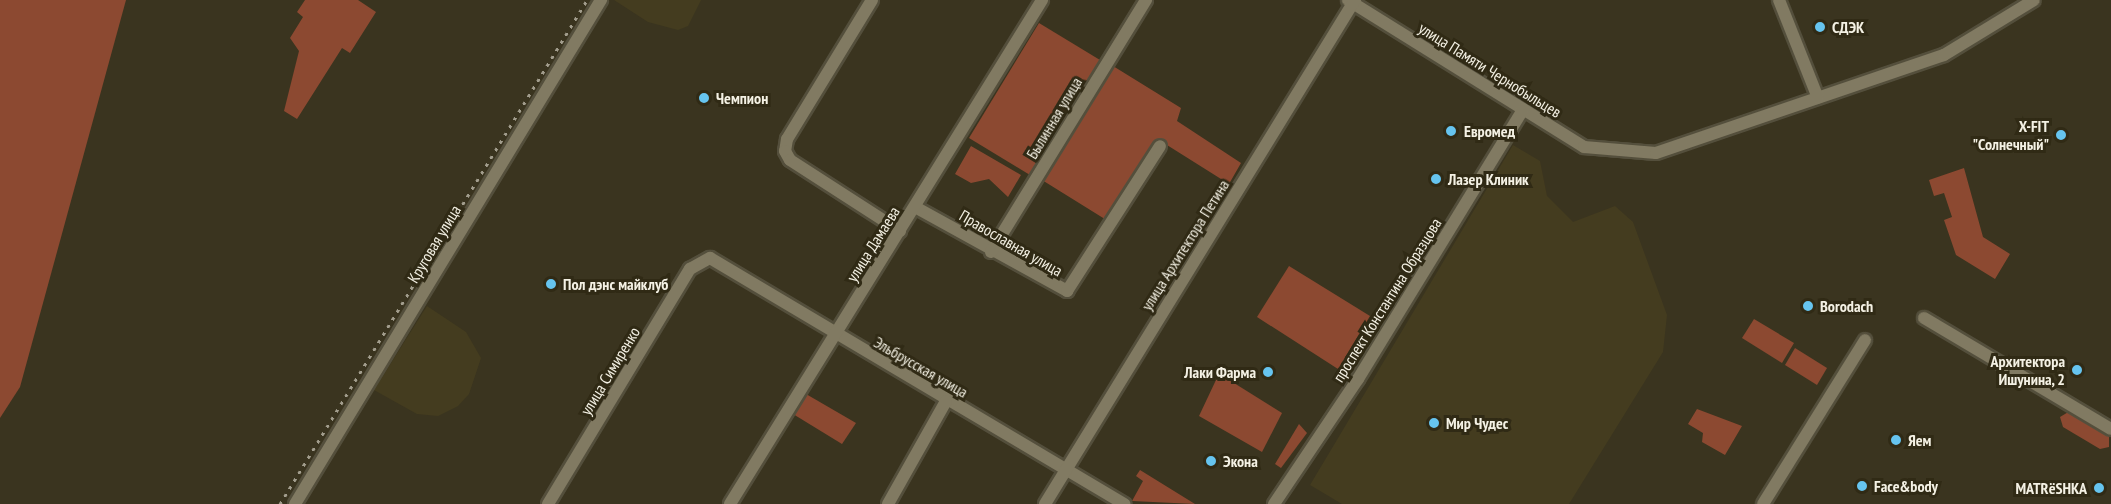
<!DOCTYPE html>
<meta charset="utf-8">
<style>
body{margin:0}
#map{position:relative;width:2111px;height:504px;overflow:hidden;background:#3a341f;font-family:"PT Sans Narrow",sans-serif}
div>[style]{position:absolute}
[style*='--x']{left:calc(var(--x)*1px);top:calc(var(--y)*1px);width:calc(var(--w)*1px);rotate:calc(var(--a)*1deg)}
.built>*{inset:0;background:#443c1f}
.green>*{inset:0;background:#8c4931}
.roads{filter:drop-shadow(2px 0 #544f3c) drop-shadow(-2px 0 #544f3c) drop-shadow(0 2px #544f3c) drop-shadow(0 -2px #544f3c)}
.street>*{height:12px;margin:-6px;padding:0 6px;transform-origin:6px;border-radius:6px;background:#817a62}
.rail>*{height:3px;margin-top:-1.5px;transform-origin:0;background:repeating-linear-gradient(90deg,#a29d8d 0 3px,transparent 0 9px)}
.dots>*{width:16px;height:16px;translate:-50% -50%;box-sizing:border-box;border:3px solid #302a15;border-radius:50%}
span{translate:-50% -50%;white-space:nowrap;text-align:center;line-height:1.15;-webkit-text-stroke:6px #302a15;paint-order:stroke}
.poi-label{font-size:16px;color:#f4f1e4;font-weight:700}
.left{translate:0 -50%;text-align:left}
.right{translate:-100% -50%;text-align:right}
.street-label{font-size:16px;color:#f4f1e4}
</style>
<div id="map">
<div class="built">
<i style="clip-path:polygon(614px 0,701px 0,688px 26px,678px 30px,648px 22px)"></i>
<i style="clip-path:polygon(1513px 145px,1540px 161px,1547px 196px,1573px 222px,1615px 206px,1633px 222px,1667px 315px,1663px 352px,1569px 504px,1342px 504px,1310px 485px)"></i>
<i style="clip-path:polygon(427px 306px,466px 332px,481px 358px,469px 394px,458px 406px,438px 416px,417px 414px,374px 390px)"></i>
</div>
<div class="green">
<i style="clip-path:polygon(0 0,126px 0,20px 387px,0 418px)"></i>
<i style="clip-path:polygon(305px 0,358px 0,376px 12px,350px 53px,342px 48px,297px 119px,284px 111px,299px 51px,290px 38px,303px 17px,297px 12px)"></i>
<i style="clip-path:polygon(1039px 23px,1100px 60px,1030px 175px,969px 138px)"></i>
<i style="clip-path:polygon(1113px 66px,1181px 108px,1177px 121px,1241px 163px,1229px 184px,1159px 140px,1108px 221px,1042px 180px)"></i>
<i style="clip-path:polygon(971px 146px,1021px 175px,1008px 197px,989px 179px,971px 183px,955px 174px)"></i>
<i style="clip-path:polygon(1964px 168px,1983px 237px,2010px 254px,1995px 279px,1956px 255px,1944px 220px,1952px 217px,1944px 193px,1934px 196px,1929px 180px)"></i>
<i style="clip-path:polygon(1289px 266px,1370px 316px,1338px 369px,1257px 317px)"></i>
<i style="clip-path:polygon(1754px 319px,1794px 343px,1782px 363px,1742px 338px)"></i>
<i style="clip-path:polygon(1795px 348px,1827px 368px,1817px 385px,1785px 365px)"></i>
<i style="clip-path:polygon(1226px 378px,1282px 413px,1262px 452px,1199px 416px,1216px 380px)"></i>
<i style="clip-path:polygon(806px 394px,856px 423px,842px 444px,793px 414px)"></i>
<i style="clip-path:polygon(1697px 409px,1742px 426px,1725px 455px,1702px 442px,1703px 433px,1688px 424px)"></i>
<i style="clip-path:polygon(2070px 411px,2109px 434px,2109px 447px,2100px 449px,2063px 427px,2060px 417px)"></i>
<i style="clip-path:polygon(1299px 424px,1307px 433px,1281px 468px,1275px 464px)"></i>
<i style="clip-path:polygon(1140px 470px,1195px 504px,1132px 501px,1143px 481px,1136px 476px)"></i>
</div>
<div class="roads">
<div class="street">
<i style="--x:872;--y:0;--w:163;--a:121.4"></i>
<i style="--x:787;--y:139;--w:12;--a:99"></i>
<i style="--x:785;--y:151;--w:10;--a:61"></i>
<i style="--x:790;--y:160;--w:131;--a:32.8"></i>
<i style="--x:1348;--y:0;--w:278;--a:31.9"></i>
<i style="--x:1584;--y:147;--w:72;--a:4.8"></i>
<i style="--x:1656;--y:153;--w:304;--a:-18.8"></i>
<i style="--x:1944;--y:55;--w:105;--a:-31.4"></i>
<i style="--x:1779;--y:0;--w:105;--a:68.3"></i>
<i style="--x:915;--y:207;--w:174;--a:28.9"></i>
<i style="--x:1067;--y:291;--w:172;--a:-57.3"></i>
<i style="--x:991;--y:252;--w:296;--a:-58.4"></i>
<i style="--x:1924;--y:318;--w:217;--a:30.7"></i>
<i style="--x:295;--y:504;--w:590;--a:-58.74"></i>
<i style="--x:548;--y:504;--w:275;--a:-58.9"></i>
<i style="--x:690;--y:269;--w:23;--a:-29"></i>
<i style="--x:710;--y:258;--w:482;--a:30.7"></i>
<i style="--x:730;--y:504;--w:593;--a:-58.24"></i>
<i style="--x:888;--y:504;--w:118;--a:-60.6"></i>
<i style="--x:1045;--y:504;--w:592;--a:-58.41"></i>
<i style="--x:1274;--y:504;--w:151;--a:-56.1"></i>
<i style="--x:1358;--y:379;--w:316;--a:-58.5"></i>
<i style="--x:1763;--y:504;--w:193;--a:-58.1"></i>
</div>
</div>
<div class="rail">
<i style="--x:280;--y:504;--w:590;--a:-58.65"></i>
</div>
<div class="dots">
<i style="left:1820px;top:27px;background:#66c4ef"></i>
<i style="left:704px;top:98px;background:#66c4ef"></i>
<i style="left:1451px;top:131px;background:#66c4ef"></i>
<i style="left:2061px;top:135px;background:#66c4ef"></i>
<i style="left:1436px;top:179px;background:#66c4ef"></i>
<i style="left:551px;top:284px;background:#66c4ef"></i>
<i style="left:1808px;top:306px;background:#66c4ef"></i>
<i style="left:2077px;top:370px;background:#66c4ef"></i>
<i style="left:1268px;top:372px;background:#66c4ef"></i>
<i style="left:1434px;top:423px;background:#66c4ef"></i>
<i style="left:1896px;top:440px;background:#66c4ef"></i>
<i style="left:1211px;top:461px;background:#66c4ef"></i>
<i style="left:1862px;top:486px;background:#66c4ef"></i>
<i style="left:2099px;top:488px;background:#66c4ef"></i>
</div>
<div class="poi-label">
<span class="left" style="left:1832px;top:27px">СДЭК</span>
<span class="left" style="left:716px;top:98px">Чемпион</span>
<span class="right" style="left:2049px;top:135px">X-FIT<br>"Солнечный"</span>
<span class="left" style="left:1464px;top:131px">Евромед</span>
<span class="left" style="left:1448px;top:179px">Лазер Клиник</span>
<span class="left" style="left:563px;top:284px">Пол дэнс майклуб</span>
<span class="left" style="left:1820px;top:306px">Borodach</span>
<span class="right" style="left:2065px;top:370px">Архитектора<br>Ишунина, 2</span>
<span class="right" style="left:1256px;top:372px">Лаки Фарма</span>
<span class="left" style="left:1446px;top:423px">Мир Чудес</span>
<span class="left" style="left:1908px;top:440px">Яем</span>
<span class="left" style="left:1223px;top:461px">Экона</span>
<span class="left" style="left:1874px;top:486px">Face&amp;body</span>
<span class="right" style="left:2087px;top:488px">MATRёSHKA</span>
</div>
<div class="street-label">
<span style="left:1490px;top:70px;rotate:32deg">улица Памяти Чернобыльцев</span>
<span style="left:1054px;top:118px;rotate:-59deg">Былинная улица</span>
<span style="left:1011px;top:243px;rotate:30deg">Православная улица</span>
<span style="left:434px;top:244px;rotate:-59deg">Круговая улица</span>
<span style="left:873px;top:244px;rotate:-58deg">улица Дамаева</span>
<span style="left:1185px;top:245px;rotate:-58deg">улица Архитектора Петина</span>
<span style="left:1387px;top:300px;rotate:-58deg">проспект Константина Образцова</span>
<span style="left:921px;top:367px;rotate:30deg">Эльбрусская улица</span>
<span style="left:610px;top:371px;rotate:-59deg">улица Симиренко</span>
</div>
</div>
